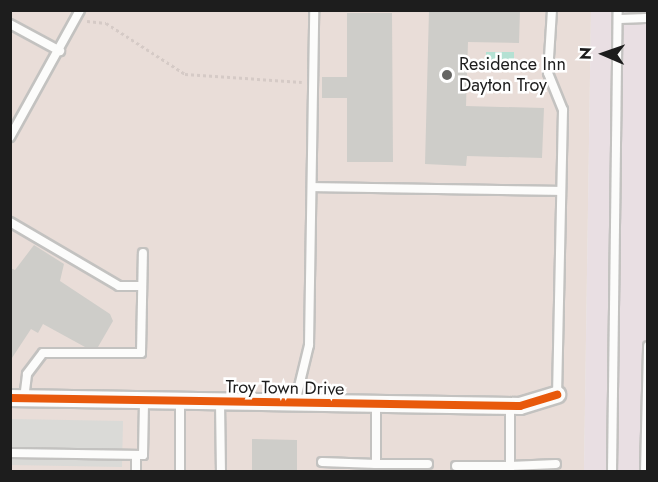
<!DOCTYPE html>
<style>
body{margin:0}
#map{position:relative;width:658px;height:482px;overflow:hidden;background:#ecebe6;font-family:Jost,sans-serif}
div>[style]{position:absolute}
[style*='--x']{left:calc(var(--x)*1px);top:calc(var(--y)*1px);width:calc(var(--w)*1px);rotate:calc(var(--a)*1deg)}
.commercial>*{inset:0;background:#e9ddd8}
.industrial>*{inset:0;background:#e9dfe3}
.pitch>*{inset:0;background:#b4e1d3}
.parking>*{inset:0;background:#dadad7}
.building>*{inset:0;background:#cecdc9}
.path>*{height:3px;margin-top:-1.5px;transform-origin:0;background:repeating-linear-gradient(90deg,#d5cac6 0 3px,transparent 0 6px)}
.roads{filter:drop-shadow(2px 0 #c3c2c0) drop-shadow(-2px 0 #c3c2c0) drop-shadow(0 2px #c3c2c0) drop-shadow(0 -2px #c3c2c0)}
.lane>*{height:8px;margin:-4px;padding:0 4px;transform-origin:4px;border-radius:4px;background:#fcfcfb}
.street>*{height:16px;margin:-8px;padding:0 8px;transform-origin:8px;border-radius:8px;background:#fcfcfb}
.cycleway>*{height:8px;margin:-4px;padding:0 4px;transform-origin:4px;border-radius:4px;background:#e8590c}
.dots>*{width:16px;height:16px;translate:-50% -50%;box-sizing:border-box;border:3px solid #fff;border-radius:50%}
span{translate:-50% -50%;white-space:nowrap;text-align:center;line-height:1.15;-webkit-text-stroke:5px #fff;paint-order:stroke}
.poi-label{font-size:18px;color:#1d1d1d}
.left{translate:0 -50%;text-align:left}
.street-label{font-size:18px;color:#1d1d1d}
.frame{position:absolute;inset:0;border:12px solid #1d1d1d;pointer-events:none}
.north{position:absolute;left:574px;top:24px;width:60px;height:60px;-webkit-text-stroke:4px #fff;paint-order:stroke;rotate:272deg;font-size:16px;font-weight:700;line-height:24px;text-align:center;color:#1d1d1d}
.north::after{content:'';display:block;margin:auto;width:21px;height:27px;background:#1d1d1d;clip-path:polygon(50% 0,100% 100%,50% 72%,0 100%)}
</style>
<div id="map">
<div class="commercial">
<i style="clip-path:polygon(10px 11px,591px 11px,584px 471px,11px 471px)"></i>
</div>
<div class="industrial">
<i style="clip-path:polygon(591px 11px,647px 11px,647px 471px,584px 471px)"></i>
</div>
<div class="pitch">
<i style="clip-path:polygon(486px 52px,514px 52px,514px 66px,486px 67px)"></i>
</div>
<div class="parking">
<i style="clip-path:polygon(11px 419px,123px 421px,122px 467px,11px 465px)"></i>
</div>
<div class="building">
<i style="clip-path:polygon(429px 10px,520px 10px,519px 43px,468px 42px,466px 106px,544px 108px,542px 158px,467px 156px,466px 166px,425px 164px)"></i>
<i style="clip-path:polygon(347px 13px,392px 13px,393px 162px,347px 162px,347px 98px,322px 98px,322px 77px,347px 77px)"></i>
<i style="clip-path:polygon(34px 245px,64px 264px,60px 281px,110px 314px,113px 321px,98px 347px,85px 347px,43px 324px,38px 333px,31px 329px,10px 361px,10px 268px,15px 270px)"></i>
<i style="clip-path:polygon(252px 439px,297px 440px,297px 471px,252px 471px)"></i>
</div>
<div class="path">
<i style="--x:87;--y:21;--w:19;--a:6"></i>
<i style="--x:106;--y:23;--w:94;--a:32.8"></i>
<i style="--x:185;--y:74;--w:117;--a:3.9"></i>
</div>
<div class="roads">
<div class="lane">
<i style="--x:552;--y:10;--w:63;--a:93.6"></i>
<i style="--x:548;--y:73;--w:40;--a:68"></i>
<i style="--x:563;--y:110;--w:285;--a:91.2"></i>
<i style="--x:618;--y:19;--w:30;--a:-2"></i>
<i style="--x:10;--y:24;--w:57;--a:28.4"></i>
<i style="--x:10;--y:137;--w:145;--a:-61.1"></i>
<i style="--x:312;--y:187;--w:249;--a:0.9"></i>
<i style="--x:10;--y:222;--w:126;--a:30.4"></i>
<i style="--x:119;--y:286;--w:23;--a:0"></i>
<i style="--x:24;--y:399;--w:25;--a:-83"></i>
<i style="--x:27;--y:374;--w:26;--a:-53"></i>
<i style="--x:43;--y:353;--w:98;--a:0"></i>
<i style="--x:141;--y:353;--w:100;--a:-88.9"></i>
<i style="--x:220;--y:402;--w:70;--a:89.2"></i>
<i style="--x:295;--y:403;--w:60;--a:-76.4"></i>
<i style="--x:309;--y:345;--w:335;--a:-89.1"></i>
<i style="--x:10;--y:453;--w:133;--a:0.9"></i>
<i style="--x:143;--y:455;--w:54;--a:-88.9"></i>
<i style="--x:322;--y:462;--w:54;--a:2.1"></i>
<i style="--x:376;--y:464;--w:60;--a:-90"></i>
<i style="--x:376;--y:464;--w:52;--a:0"></i>
<i style="--x:456;--y:466;--w:54;--a:0"></i>
<i style="--x:510;--y:466;--w:60;--a:-90"></i>
<i style="--x:136;--y:472;--w:17;--a:-90"></i>
<i style="--x:180;--y:472;--w:71;--a:-90"></i>
<i style="--x:510;--y:472;--w:6;--a:-90"></i>
<i style="--x:510;--y:466;--w:46;--a:-2.5"></i>
<i style="--x:612;--y:472;--w:462;--a:-89.3"></i>
<i style="--x:645;--y:472;--w:126;--a:-88.6"></i>
</div>
<div class="street">
<i style="--x:10;--y:398;--w:510;--a:0.9"></i>
<i style="--x:520;--y:406;--w:39;--a:-17"></i>
</div>
</div>
<div class="cycleway">
<i style="--x:10;--y:398;--w:510;--a:0.9"></i>
<i style="--x:520;--y:406;--w:39;--a:-17"></i>
</div>
<div class="dots">
<i style="left:447px;top:75px;background:#656563"></i>
</div>
<div class="poi-label">
<span class="left" style="left:459px;top:75px">Residence Inn<br>Dayton Troy</span>
</div>
<div class="street-label">
<span style="left:285px;top:388px;rotate:1deg">Troy Town Drive</span>
</div>
<div class="frame"></div>
<div class="north">N</div>
</div>
